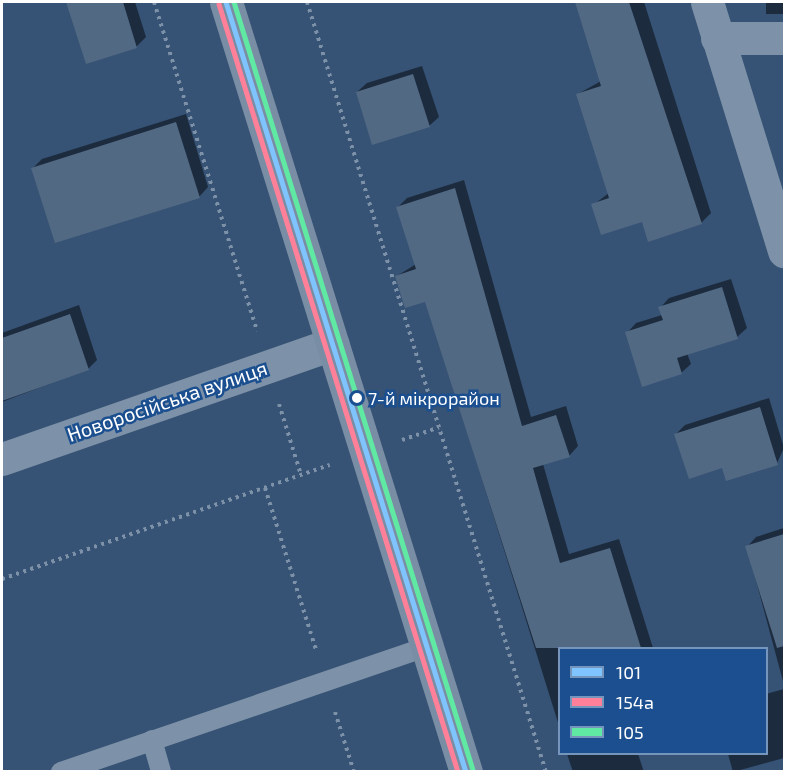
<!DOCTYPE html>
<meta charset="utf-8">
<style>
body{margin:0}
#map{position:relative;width:786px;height:773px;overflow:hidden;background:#365274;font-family:"Exo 2",sans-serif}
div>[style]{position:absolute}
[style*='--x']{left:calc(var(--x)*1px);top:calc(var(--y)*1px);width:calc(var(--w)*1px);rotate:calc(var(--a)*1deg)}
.shadow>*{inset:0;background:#0007}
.building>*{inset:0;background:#526984}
.path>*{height:4px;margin-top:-2px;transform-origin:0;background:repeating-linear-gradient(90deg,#7d92a8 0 3px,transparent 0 7.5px)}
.lane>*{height:20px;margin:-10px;padding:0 10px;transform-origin:10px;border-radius:10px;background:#7d92a8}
.street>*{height:33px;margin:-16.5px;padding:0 16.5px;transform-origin:16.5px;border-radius:16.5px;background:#7d92a8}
.secondary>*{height:33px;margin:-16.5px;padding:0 16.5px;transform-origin:16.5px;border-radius:16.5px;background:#798da4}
.bus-1>*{height:4.5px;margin:-2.25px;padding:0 2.25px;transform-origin:2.25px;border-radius:2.25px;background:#80c4ff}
.bus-2>*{height:4.5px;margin:-2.25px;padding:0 2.25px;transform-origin:2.25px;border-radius:2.25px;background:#ff8098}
.bus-3>*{height:4.5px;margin:-2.25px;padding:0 2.25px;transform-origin:2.25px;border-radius:2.25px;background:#60e9a3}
.dots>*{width:16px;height:16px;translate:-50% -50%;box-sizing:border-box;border:3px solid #1b4f8f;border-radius:50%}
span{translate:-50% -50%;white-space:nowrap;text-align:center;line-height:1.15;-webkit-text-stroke:5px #1b4f8f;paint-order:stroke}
.bus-label{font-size:18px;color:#fff}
.left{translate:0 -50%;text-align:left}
.street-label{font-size:20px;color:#fff}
.frame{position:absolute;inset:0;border:3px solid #fff;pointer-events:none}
.legend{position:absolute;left:558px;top:647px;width:210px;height:108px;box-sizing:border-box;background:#1b4f8f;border:2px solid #7695bc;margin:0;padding:8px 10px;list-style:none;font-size:18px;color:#fff}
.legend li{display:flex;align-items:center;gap:12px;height:30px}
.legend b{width:30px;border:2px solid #7695bc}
</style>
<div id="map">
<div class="shadow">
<i style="clip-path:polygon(69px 2px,135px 2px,146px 37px,136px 47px,87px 62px)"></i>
<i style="clip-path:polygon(576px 2px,644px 2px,711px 213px,701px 223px,643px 220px,593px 205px,609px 193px,578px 94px,601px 81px)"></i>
<i style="clip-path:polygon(766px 2px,784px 2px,784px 14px,766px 14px)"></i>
<i style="clip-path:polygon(422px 66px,439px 117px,429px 126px,357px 92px,367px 83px)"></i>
<i style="clip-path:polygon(186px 114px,208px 187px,199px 197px,33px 168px,42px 159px)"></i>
<i style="clip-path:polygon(464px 180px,531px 417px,566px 406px,578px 446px,569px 456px,543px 464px,569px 554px,619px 539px,653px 648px,560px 648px,560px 729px,426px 300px,397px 276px,416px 264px,398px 207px,407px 198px)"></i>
<i style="clip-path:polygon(731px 279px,747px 328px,737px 337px,687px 353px,691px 364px,681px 373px,627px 333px,636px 323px,662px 315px,660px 308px,669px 298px)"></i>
<i style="clip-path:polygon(79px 305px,97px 360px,88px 369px,2px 402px,2px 333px)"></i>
<i style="clip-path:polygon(769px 398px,784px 448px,777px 463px,722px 466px,676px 434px,685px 425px)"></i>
<i style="clip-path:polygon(784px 528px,784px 685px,747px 547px,756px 537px)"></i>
<i style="clip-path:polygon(784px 689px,784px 758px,733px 772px,728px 754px,766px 754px,766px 694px)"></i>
<i style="clip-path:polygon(567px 754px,638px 754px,644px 772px,573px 772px)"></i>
</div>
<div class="building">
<i style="clip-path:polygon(66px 2px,123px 2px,137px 48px,86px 64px)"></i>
<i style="clip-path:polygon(575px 2px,629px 2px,702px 224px,648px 242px,642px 222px,601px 235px,591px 204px,609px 198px,576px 94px,601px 86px)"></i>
<i style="clip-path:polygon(413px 74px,430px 127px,372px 145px,356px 92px)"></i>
<i style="clip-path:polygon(176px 122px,200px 198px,55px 243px,31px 168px)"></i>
<i style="clip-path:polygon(455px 188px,522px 426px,556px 415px,570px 457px,533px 468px,560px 563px,610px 548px,641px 648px,536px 648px,425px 302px,405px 308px,395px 276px,416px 269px,396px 207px)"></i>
<i style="clip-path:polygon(722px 287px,738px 339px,677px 358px,682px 374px,642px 387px,625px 332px,663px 320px,658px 307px)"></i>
<i style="clip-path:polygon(70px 314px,89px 370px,2px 401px,2px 338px)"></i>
<i style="clip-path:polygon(760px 407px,778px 465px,726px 481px,722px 468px,689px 479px,674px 434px)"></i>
<i style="clip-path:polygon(784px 534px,784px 646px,777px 648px,745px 546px)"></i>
</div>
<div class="path">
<i style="--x:154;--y:2;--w:345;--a:72.6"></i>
<i style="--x:307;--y:2;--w:806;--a:72.76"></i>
<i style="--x:279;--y:404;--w:74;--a:72.8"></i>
<i style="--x:402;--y:440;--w:39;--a:-19"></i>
<i style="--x:265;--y:488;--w:170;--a:72.5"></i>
<i style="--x:2;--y:579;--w:347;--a:-19.2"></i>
<i style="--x:335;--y:712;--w:63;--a:72.4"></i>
</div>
<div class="lane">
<i style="--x:152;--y:740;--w:33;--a:74"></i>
<i style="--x:61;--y:772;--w:387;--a:-18.9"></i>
</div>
<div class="street">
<i style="--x:707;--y:2;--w:261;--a:72.8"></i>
<i style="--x:717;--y:38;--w:67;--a:0"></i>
<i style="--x:2;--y:459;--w:350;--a:-19.2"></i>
</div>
<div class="secondary">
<i style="--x:226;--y:2;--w:807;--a:72.69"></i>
</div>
<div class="bus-1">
<i style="--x:226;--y:2;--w:807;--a:72.69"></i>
</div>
<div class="bus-2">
<i style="--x:219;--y:4;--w:804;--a:72.71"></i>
</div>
<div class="bus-3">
<i style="--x:234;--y:2;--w:804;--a:72.71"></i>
</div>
<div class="dots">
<i style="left:357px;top:398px;background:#fff"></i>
</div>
<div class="bus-label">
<span class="left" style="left:368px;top:398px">7-й мікрорайон</span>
</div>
<div class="street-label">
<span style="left:167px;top:401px;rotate:-19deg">Новоросійська вулиця</span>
</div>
<div class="frame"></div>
<ul class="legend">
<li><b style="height:8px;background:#80c4ff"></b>101</li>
<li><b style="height:8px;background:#ff8098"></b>154а</li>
<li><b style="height:8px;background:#60e9a3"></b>105</li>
</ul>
</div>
